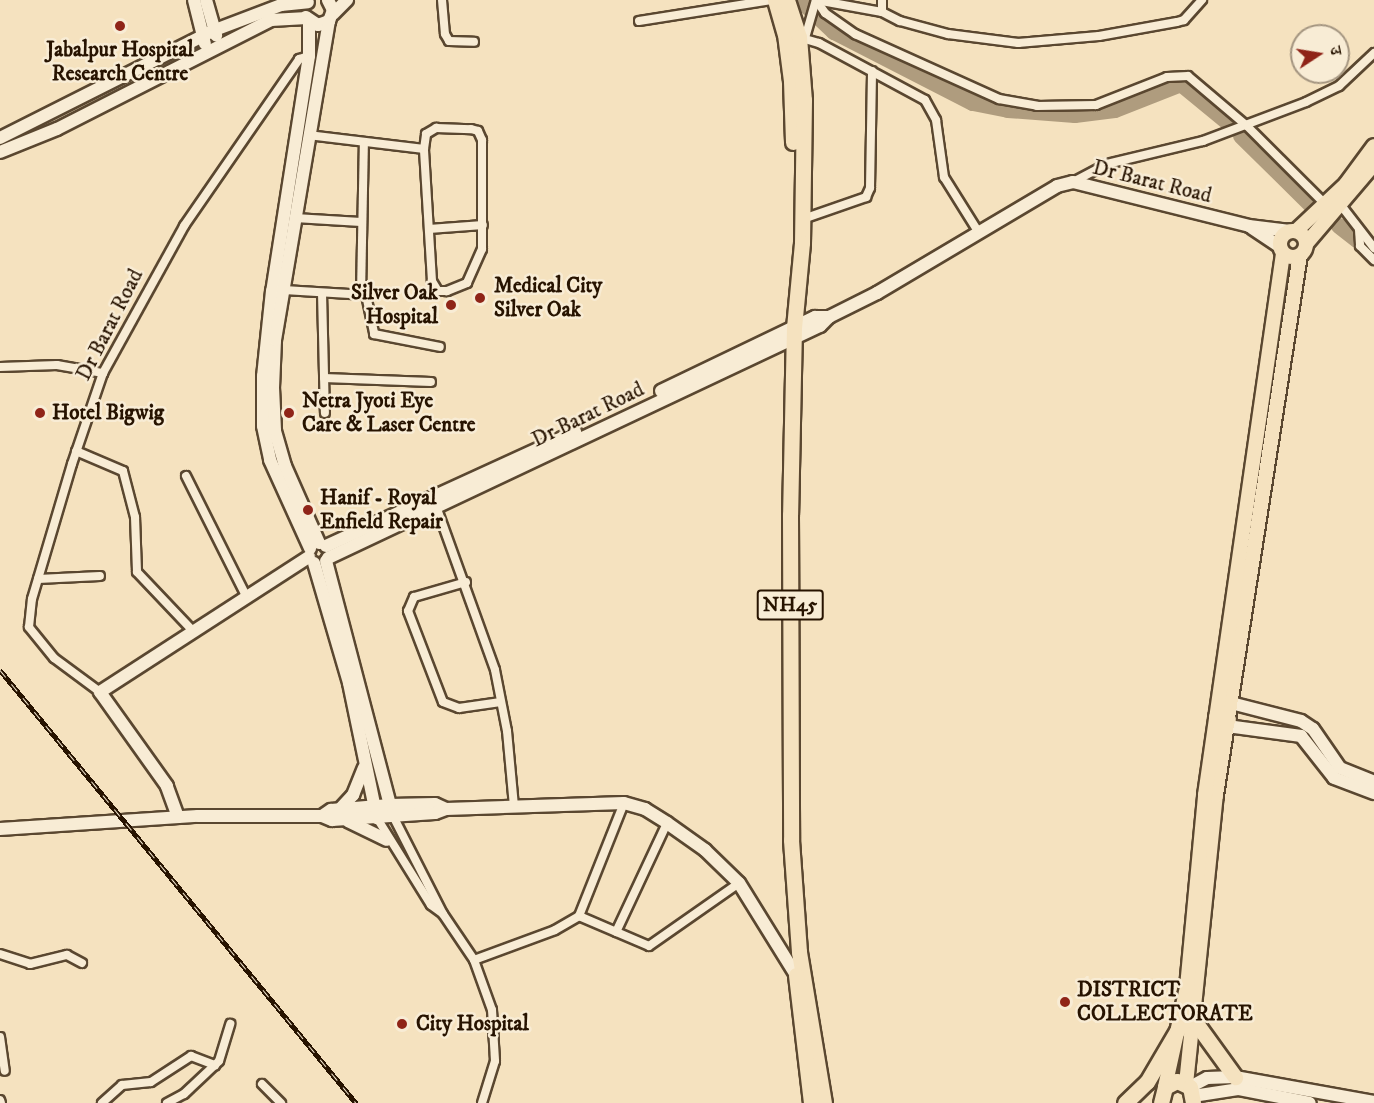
<!DOCTYPE html>
<meta charset="utf-8">
<style>
body{margin:0}
#map{position:relative;width:1374px;height:1103px;overflow:hidden;background:#f5e2bf;font-family:"IM FELL DW Pica","Noto Serif Devanagari",serif}
div>[style]{position:absolute}
[style*='--x']{left:calc(var(--x)*1px);top:calc(var(--y)*1px);width:calc(var(--w)*1px);rotate:calc(var(--a)*1deg)}
.river>*{height:16px;margin:-8px;padding:0 8px;transform-origin:8px;border-radius:8px;background:#af9c7e}
.roads{filter:drop-shadow(2px 0 #5a4730) drop-shadow(-2px 0 #5a4730) drop-shadow(0 2px #5a4730) drop-shadow(0 -2px #5a4730)}
.street>*{height:8px;margin:-4px;padding:0 4px;transform-origin:4px;border-radius:4px;background:#f8ecd5}
.secondary>*{height:12px;margin:-6px;padding:0 6px;transform-origin:6px;border-radius:6px;background:#f8ecd5}
.primary>*{height:14px;margin:-7px;padding:0 7px;transform-origin:7px;border-radius:7px;background:#f5e2bf}
.primary>.ring{margin:-7px;padding:0;box-sizing:content-box;background:none;border:14px solid #f5e2bf;border-radius:50%}
.highway>*{height:15px;margin:-7.5px;padding:0 7.5px;transform-origin:7.5px;border-radius:7.5px;background:#f5e2bf}
.rail>*{height:5px;margin-top:-2.5px;transform-origin:0;background:repeating-linear-gradient(90deg,#f8ecd5 0 9px,#271300 0 18px);box-sizing:border-box;border-block:2px solid #271300}
.dots>*{width:16px;height:16px;translate:-50% -50%;box-sizing:border-box;border:3px solid #f8ecd5;border-radius:50%}
span{translate:-50% -50%;white-space:nowrap;text-align:center;line-height:1.15;-webkit-text-stroke:5px #f8ecd5;paint-order:stroke}
.shield-label span{padding:2px 4px;background:#f8ecd5;border:2px solid;border-radius:4px;-webkit-text-stroke-width:0}
.shield-label{font-size:20px;color:#271300;font-weight:700}
.poi-label{font-size:21px;color:#271300;font-weight:700}
.left{translate:0 -50%;text-align:left}
.right{translate:-100% -50%;text-align:right}
.street-label{font-size:21px;color:#271300}
.north{position:absolute;left:1290px;top:24px;width:60px;height:60px;box-sizing:border-box;background:#f8ecd5;border:2px solid #a49580;border-radius:50%;rotate:78deg;font-size:16px;font-weight:700;line-height:24px;text-align:center;color:#271300}
.north::after{content:'';display:block;margin:auto;width:21px;height:27px;background:#8f2418;clip-path:polygon(50% 0,100% 100%,50% 72%,0 100%)}
</style>
<div id="map">
<div class="river">
<i style="--x:800;--y:0;--w:47;--a:43.3"></i>
<i style="--x:834;--y:32;--w:156;--a:27.1"></i>
<i style="--x:973;--y:103;--w:36;--a:11"></i>
<i style="--x:1008;--y:110;--w:67;--a:4.3"></i>
<i style="--x:1075;--y:115;--w:40;--a:-7.1"></i>
<i style="--x:1115;--y:110;--w:71;--a:-21.5"></i>
<i style="--x:1181;--y:84;--w:65;--a:39.4"></i>
<i style="--x:1241;--y:136;--w:100;--a:44.6"></i>
<i style="--x:1339;--y:226;--w:28;--a:38"></i>
</div>
<div class="roads">
<div class="street">
<i style="--x:442;--y:0;--w:34;--a:85"></i>
<i style="--x:445;--y:34;--w:8;--a:60"></i>
<i style="--x:449;--y:41;--w:25;--a:2"></i>
<i style="--x:816;--y:0;--w:16;--a:55"></i>
<i style="--x:825;--y:13;--w:37;--a:35"></i>
<i style="--x:855;--y:34;--w:158;--a:24.3"></i>
<i style="--x:999;--y:99;--w:39;--a:10"></i>
<i style="--x:1037;--y:106;--w:59;--a:-1"></i>
<i style="--x:1096;--y:105;--w:76;--a:-21.5"></i>
<i style="--x:1167;--y:77;--w:21;--a:-3"></i>
<i style="--x:1188;--y:76;--w:77;--a:40.3"></i>
<i style="--x:1247;--y:126;--w:112;--a:45"></i>
<i style="--x:882;--y:0;--w:12;--a:90"></i>
<i style="--x:882;--y:12;--w:20;--a:27"></i>
<i style="--x:900;--y:21;--w:50;--a:15.2"></i>
<i style="--x:948;--y:34;--w:71;--a:7.3"></i>
<i style="--x:1018;--y:43;--w:81;--a:-4.9"></i>
<i style="--x:1099;--y:36;--w:79;--a:-10.2"></i>
<i style="--x:1177;--y:22;--w:7;--a:-16"></i>
<i style="--x:1184;--y:20;--w:27;--a:-48"></i>
<i style="--x:639;--y:21;--w:134;--a:-9"></i>
<i style="--x:798;--y:37;--w:22;--a:16"></i>
<i style="--x:819;--y:43;--w:120;--a:28.3"></i>
<i style="--x:925;--y:100;--w:23;--a:61"></i>
<i style="--x:936;--y:120;--w:58;--a:82"></i>
<i style="--x:944;--y:177;--w:66;--a:58"></i>
<i style="--x:805;--y:38;--w:40;--a:-74"></i>
<i style="--x:816;--y:0;--w:67;--a:10.3"></i>
<i style="--x:436;--y:128;--w:35;--a:2"></i>
<i style="--x:471;--y:129;--w:7;--a:16"></i>
<i style="--x:478;--y:131;--w:10;--a:66"></i>
<i style="--x:482;--y:140;--w:109;--a:90"></i>
<i style="--x:482;--y:249;--w:37;--a:114"></i>
<i style="--x:467;--y:283;--w:22;--a:158"></i>
<i style="--x:447;--y:291;--w:9;--a:180"></i>
<i style="--x:438;--y:291;--w:12;--a:-121"></i>
<i style="--x:432;--y:281;--w:132;--a:-93.5"></i>
<i style="--x:424;--y:149;--w:15;--a:-82"></i>
<i style="--x:426;--y:134;--w:12;--a:-31"></i>
<i style="--x:308;--y:135;--w:117;--a:6.9"></i>
<i style="--x:1073;--y:182;--w:38;--a:-28"></i>
<i style="--x:1107;--y:164;--w:99;--a:-13.5"></i>
<i style="--x:1203;--y:141;--w:110;--a:-20.7"></i>
<i style="--x:1306;--y:102;--w:37;--a:-26"></i>
<i style="--x:1339;--y:86;--w:48;--a:-43.3"></i>
<i style="--x:1340;--y:204;--w:56;--a:52.3"></i>
<i style="--x:295;--y:218;--w:66;--a:3.5"></i>
<i style="--x:803;--y:219;--w:67;--a:-19.2"></i>
<i style="--x:866;--y:197;--w:10;--a:-66"></i>
<i style="--x:870;--y:188;--w:117;--a:-89"></i>
<i style="--x:429;--y:229;--w:54;--a:-4.2"></i>
<i style="--x:1359;--y:230;--w:16;--a:86"></i>
<i style="--x:1360;--y:246;--w:20;--a:45"></i>
<i style="--x:284;--y:290;--w:82;--a:3.5"></i>
<i style="--x:366;--y:295;--w:40;--a:78"></i>
<i style="--x:374;--y:334;--w:67;--a:11.1"></i>
<i style="--x:322;--y:293;--w:120;--a:88.6"></i>
<i style="--x:361;--y:294;--w:152;--a:-88.9"></i>
<i style="--x:0;--y:367;--w:57;--a:-2"></i>
<i style="--x:57;--y:365;--w:47;--a:9.9"></i>
<i style="--x:324;--y:378;--w:107;--a:2.1"></i>
<i style="--x:76;--y:451;--w:51;--a:23.1"></i>
<i style="--x:123;--y:471;--w:48;--a:75.4"></i>
<i style="--x:135;--y:517;--w:55;--a:87.9"></i>
<i style="--x:137;--y:572;--w:81;--a:46.5"></i>
<i style="--x:186;--y:476;--w:134;--a:63.4"></i>
<i style="--x:436;--y:506;--w:174;--a:70.2"></i>
<i style="--x:495;--y:670;--w:62;--a:78.9"></i>
<i style="--x:507;--y:731;--w:76;--a:84.7"></i>
<i style="--x:38;--y:579;--w:62;--a:-2.8"></i>
<i style="--x:466;--y:582;--w:54;--a:163.9"></i>
<i style="--x:414;--y:597;--w:15;--a:113"></i>
<i style="--x:408;--y:611;--w:97;--a:69"></i>
<i style="--x:443;--y:702;--w:17;--a:21"></i>
<i style="--x:459;--y:708;--w:42;--a:-8.1"></i>
<i style="--x:100;--y:692;--w:57;--a:-143.5"></i>
<i style="--x:54;--y:658;--w:40;--a:-129"></i>
<i style="--x:29;--y:627;--w:28;--a:-84"></i>
<i style="--x:32;--y:599;--w:141;--a:-73.5"></i>
<i style="--x:72;--y:464;--w:96;--a:-71.2"></i>
<i style="--x:103;--y:373;--w:168;--a:-61.1"></i>
<i style="--x:184;--y:226;--w:203;--a:-55.4"></i>
<i style="--x:299;--y:59;--w:10;--a:-17"></i>
<i style="--x:393;--y:816;--w:110;--a:63"></i>
<i style="--x:443;--y:914;--w:55;--a:56"></i>
<i style="--x:474;--y:960;--w:53;--a:70.2"></i>
<i style="--x:492;--y:1010;--w:51;--a:86.6"></i>
<i style="--x:495;--y:1061;--w:44;--a:107.2"></i>
<i style="--x:377;--y:818;--w:102;--a:58.2"></i>
<i style="--x:431;--y:905;--w:14;--a:36"></i>
<i style="--x:579;--y:916;--w:76;--a:23.2"></i>
<i style="--x:649;--y:946;--w:110;--a:-35"></i>
<i style="--x:616;--y:932;--w:120;--a:-64.9"></i>
<i style="--x:0;--y:954;--w:32;--a:18"></i>
<i style="--x:30;--y:964;--w:38;--a:-14"></i>
<i style="--x:67;--y:955;--w:17;--a:28"></i>
<i style="--x:474;--y:960;--w:86;--a:-20.3"></i>
<i style="--x:555;--y:930;--w:28;--a:-30"></i>
<i style="--x:579;--y:916;--w:122;--a:-68.3"></i>
<i style="--x:0;--y:1037;--w:34;--a:82"></i>
<i style="--x:262;--y:1084;--w:27;--a:45"></i>
<i style="--x:0;--y:1100;--w:3;--a:72"></i>
<i style="--x:102;--y:1103;--w:27;--a:-42"></i>
<i style="--x:122;--y:1085;--w:29;--a:-6"></i>
<i style="--x:151;--y:1082;--w:48;--a:-33"></i>
<i style="--x:191;--y:1056;--w:26;--a:21"></i>
<i style="--x:167;--y:1103;--w:19;--a:-28"></i>
<i style="--x:184;--y:1094;--w:48;--a:-43.3"></i>
<i style="--x:219;--y:1061;--w:39;--a:-73"></i>
</div>
<div class="secondary">
<i style="--x:194;--y:0;--w:45;--a:76"></i>
<i style="--x:206;--y:0;--w:37;--a:74"></i>
<i style="--x:333;--y:14;--w:20;--a:-45"></i>
<i style="--x:306;--y:17;--w:14;--a:34"></i>
<i style="--x:318;--y:25;--w:12;--a:-20"></i>
<i style="--x:329;--y:21;--w:12;--a:-70"></i>
<i style="--x:333;--y:10;--w:11;--a:-117"></i>
<i style="--x:309;--y:22;--w:34;--a:90"></i>
<i style="--x:309;--y:56;--w:238;--a:98.9"></i>
<i style="--x:272;--y:291;--w:85;--a:96"></i>
<i style="--x:263;--y:376;--w:50;--a:90"></i>
<i style="--x:263;--y:426;--w:35;--a:78"></i>
<i style="--x:270;--y:460;--w:97;--a:65.6"></i>
<i style="--x:0;--y:138;--w:241;--a:-26.7"></i>
<i style="--x:215;--y:30;--w:71;--a:-20.7"></i>
<i style="--x:281;--y:5;--w:27;--a:-6"></i>
<i style="--x:0;--y:152;--w:61;--a:-22"></i>
<i style="--x:57;--y:129;--w:240;--a:-27"></i>
<i style="--x:271;--y:20;--w:36;--a:-3"></i>
<i style="--x:1252;--y:228;--w:32;--a:34"></i>
<i style="--x:661;--y:391;--w:171;--a:-25.7"></i>
<i style="--x:815;--y:317;--w:14;--a:0"></i>
<i style="--x:319;--y:543;--w:84;--a:-113.8"></i>
<i style="--x:285;--y:466;--w:37;--a:-106"></i>
<i style="--x:275;--y:430;--w:42;--a:-92.7"></i>
<i style="--x:273;--y:388;--w:48;--a:-87.6"></i>
<i style="--x:275;--y:340;--w:324;--a:-80.4"></i>
<i style="--x:326;--y:546;--w:274;--a:-24.6"></i>
<i style="--x:328;--y:558;--w:544;--a:-25.25"></i>
<i style="--x:820;--y:326;--w:13;--a:-45"></i>
<i style="--x:829;--y:317;--w:54;--a:-26.6"></i>
<i style="--x:877;--y:293;--w:209;--a:-30.7"></i>
<i style="--x:1057;--y:186;--w:16;--a:-14"></i>
<i style="--x:1073;--y:182;--w:181;--a:14"></i>
<i style="--x:1249;--y:226;--w:39;--a:7"></i>
<i style="--x:326;--y:561;--w:264;--a:75.3"></i>
<i style="--x:314;--y:563;--w:125;--a:73.7"></i>
<i style="--x:349;--y:683;--w:138;--a:78.3"></i>
<i style="--x:1231;--y:703;--w:72;--a:14.4"></i>
<i style="--x:1301;--y:721;--w:14;--a:34"></i>
<i style="--x:1313;--y:729;--w:47;--a:55.3"></i>
<i style="--x:1340;--y:768;--w:37;--a:22"></i>
<i style="--x:1227;--y:726;--w:75;--a:7.7"></i>
<i style="--x:1301;--y:736;--w:53;--a:51.8"></i>
<i style="--x:1334;--y:778;--w:43;--a:20.6"></i>
<i style="--x:339;--y:810;--w:21;--a:-47"></i>
<i style="--x:353;--y:795;--w:29;--a:-68"></i>
<i style="--x:322;--y:816;--w:11;--a:-34"></i>
<i style="--x:331;--y:810;--w:59;--a:-4.8"></i>
<i style="--x:390;--y:805;--w:45;--a:-1.3"></i>
<i style="--x:435;--y:804;--w:12;--a:24"></i>
<i style="--x:178;--y:817;--w:33;--a:-110"></i>
<i style="--x:167;--y:786;--w:115;--a:-125.5"></i>
<i style="--x:100;--y:692;--w:249;--a:-32.9"></i>
<i style="--x:348;--y:821;--w:43;--a:26"></i>
<i style="--x:0;--y:829;--w:198;--a:-3.8"></i>
<i style="--x:198;--y:816;--w:124;--a:0"></i>
<i style="--x:322;--y:816;--w:11;--a:22"></i>
<i style="--x:332;--y:820;--w:103;--a:-3.9"></i>
<i style="--x:435;--y:813;--w:12;--a:-20"></i>
<i style="--x:446;--y:809;--w:178;--a:-1.9"></i>
<i style="--x:624;--y:803;--w:22;--a:16"></i>
<i style="--x:645;--y:809;--w:26;--a:32"></i>
<i style="--x:667;--y:823;--w:47;--a:35.4"></i>
<i style="--x:705;--y:850;--w:47;--a:44.1"></i>
<i style="--x:739;--y:883;--w:108;--a:58.2"></i>
<i style="--x:796;--y:975;--w:7;--a:27"></i>
<i style="--x:1190;--y:1087;--w:19;--a:-28"></i>
<i style="--x:1207;--y:1078;--w:28;--a:-2"></i>
<i style="--x:1235;--y:1077;--w:141;--a:10.2"></i>
<i style="--x:1193;--y:1096;--w:47;--a:-8.7"></i>
<i style="--x:1239;--y:1089;--w:72;--a:11.2"></i>
</div>
<div class="primary">
<i class="ring" style="left:1280px;top:231px;width:12px;height:12px"></i>
<i style="--x:1296;--y:231;--w:69;--a:-43.2"></i>
<i style="--x:1346;--y:184;--w:47;--a:-53.6"></i>
<i style="--x:1306;--y:244;--w:105;--a:-49.6"></i>
<i style="--x:1186;--y:1084;--w:291;--a:-84.1"></i>
<i style="--x:1216;--y:795;--w:546;--a:-81.16"></i>
<i style="--x:1165;--y:1087;--w:102;--a:-77.6"></i>
<i style="--x:1187;--y:987;--w:193;--a:-84.6"></i>
<i style="--x:1205;--y:795;--w:547;--a:-81.8"></i>
</div>
<div class="highway">
<i style="--x:775;--y:0;--w:35;--a:74"></i>
<i style="--x:785;--y:34;--w:47;--a:82.7"></i>
<i style="--x:791;--y:81;--w:61;--a:88.1"></i>
<i style="--x:787;--y:0;--w:39;--a:72"></i>
<i style="--x:799;--y:37;--w:63;--a:85.5"></i>
<i style="--x:804;--y:100;--w:143;--a:90.8"></i>
<i style="--x:802;--y:243;--w:84;--a:95.4"></i>
<i style="--x:794;--y:327;--w:188;--a:91.2"></i>
<i style="--x:790;--y:515;--w:325;--a:89.8"></i>
<i style="--x:791;--y:840;--w:112;--a:85.9"></i>
<i style="--x:799;--y:952;--w:153;--a:80.6"></i>
<i style="--x:1216;--y:717;--w:12;--a:9"></i>
<i style="--x:796;--y:975;--w:129;--a:83.3"></i>
<i style="--x:1193;--y:1019;--w:72;--a:54.1"></i>
<i style="--x:1125;--y:1103;--w:30;--a:-44"></i>
<i style="--x:1147;--y:1082;--w:67;--a:-59.6"></i>
<i style="--x:1161;--y:1103;--w:16;--a:-76"></i>
<i style="--x:1165;--y:1087;--w:13;--a:-27"></i>
<i style="--x:1177;--y:1081;--w:14;--a:25"></i>
<i style="--x:1190;--y:1087;--w:16;--a:79"></i>
</div>
</div>
<div class="rail">
<i style="--x:0;--y:670;--w:561;--a:50.57"></i>
</div>
<div class="dots">
<i style="left:120px;top:26px;background:#8f2418"></i>
<i style="left:480px;top:298px;background:#8f2418"></i>
<i style="left:451px;top:305px;background:#8f2418"></i>
<i style="left:40px;top:413px;background:#8f2418"></i>
<i style="left:289px;top:413px;background:#8f2418"></i>
<i style="left:308px;top:510px;background:#8f2418"></i>
<i style="left:1065px;top:1002px;background:#8f2418"></i>
<i style="left:402px;top:1024px;background:#8f2418"></i>
</div>
<div class="shield-label">
<span style="left:790px;top:605px">NH45</span>
</div>
<div class="poi-label">
<span style="left:120px;top:62px">Jabalpur Hospital<br>Research Centre</span>
<span class="left" style="left:494px;top:298px">Medical City<br>Silver Oak</span>
<span class="right" style="left:438px;top:305px">Silver Oak<br>Hospital</span>
<span class="left" style="left:302px;top:413px">Netra Jyoti Eye<br>Care &amp; Laser Centre</span>
<span class="left" style="left:52px;top:413px">Hotel Bigwig</span>
<span class="left" style="left:320px;top:510px">Hanif - Royal<br>Enfield Repair</span>
<span class="left" style="left:1077px;top:1002px">DISTRICT<br>COLLECTORATE</span>
<span class="left" style="left:416px;top:1024px">City Hospital</span>
</div>
<div class="street-label">
<span style="left:1152px;top:182px;rotate:14deg">Dr Barat Road</span>
<span style="left:110px;top:325px;rotate:-63deg">Dr Barat Road</span>
<span style="left:588px;top:415px;rotate:-26deg">Dr Barat Road</span>
</div>
<div class="north">उ</div>
</div>
